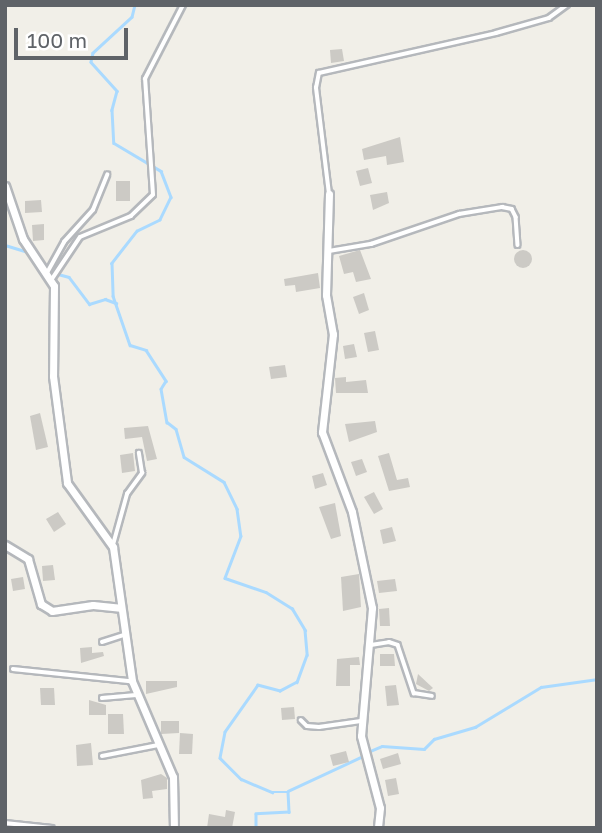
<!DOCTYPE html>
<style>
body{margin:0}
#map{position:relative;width:602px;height:833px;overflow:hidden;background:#f1efe8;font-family:"Golos Text",sans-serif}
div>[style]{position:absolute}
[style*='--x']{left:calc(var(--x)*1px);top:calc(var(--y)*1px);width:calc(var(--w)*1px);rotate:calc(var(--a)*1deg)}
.stream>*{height:2.5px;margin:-1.25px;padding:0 1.25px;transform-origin:1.25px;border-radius:1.25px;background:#aadaff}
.building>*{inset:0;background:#cccac5}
.round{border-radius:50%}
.roads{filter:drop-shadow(2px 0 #b5b8bc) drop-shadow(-2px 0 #b5b8bc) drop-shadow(0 2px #b5b8bc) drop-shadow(0 -2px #b5b8bc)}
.service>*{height:3.5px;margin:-1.75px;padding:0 1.75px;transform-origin:1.75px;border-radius:1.75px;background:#fff}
.minor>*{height:7px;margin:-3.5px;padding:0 3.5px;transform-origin:3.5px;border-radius:3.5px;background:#fff}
span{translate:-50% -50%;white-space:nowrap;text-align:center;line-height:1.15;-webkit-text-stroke:6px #fff;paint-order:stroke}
.frame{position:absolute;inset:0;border:7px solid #5f6368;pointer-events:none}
.scale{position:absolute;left:14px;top:28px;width:114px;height:32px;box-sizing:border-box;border:4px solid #5f6368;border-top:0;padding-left:9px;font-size:21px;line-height:24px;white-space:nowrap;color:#5f6368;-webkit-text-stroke:5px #fff;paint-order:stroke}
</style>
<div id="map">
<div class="stream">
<i style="--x:135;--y:5;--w:12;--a:104"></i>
<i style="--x:132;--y:17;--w:53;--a:137.3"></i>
<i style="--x:93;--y:53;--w:9;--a:103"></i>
<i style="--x:91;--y:62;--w:39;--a:48"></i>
<i style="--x:117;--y:91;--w:20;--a:105"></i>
<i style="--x:112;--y:110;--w:33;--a:87"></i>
<i style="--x:114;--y:143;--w:55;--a:30.8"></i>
<i style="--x:161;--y:171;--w:28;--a:69"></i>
<i style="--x:171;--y:197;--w:25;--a:116"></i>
<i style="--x:160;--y:220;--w:25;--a:154"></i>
<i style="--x:137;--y:231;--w:41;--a:128"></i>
<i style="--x:112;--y:263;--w:33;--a:88"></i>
<i style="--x:113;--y:296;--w:52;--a:70.9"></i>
<i style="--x:130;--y:345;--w:17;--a:17"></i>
<i style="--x:146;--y:350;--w:37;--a:57"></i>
<i style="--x:166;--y:381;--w:9;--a:122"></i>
<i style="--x:161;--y:389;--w:34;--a:80"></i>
<i style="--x:167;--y:422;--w:11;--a:38"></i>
<i style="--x:176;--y:429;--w:29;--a:74"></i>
<i style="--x:184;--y:457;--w:47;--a:32"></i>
<i style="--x:224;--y:482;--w:30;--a:64"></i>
<i style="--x:237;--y:509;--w:27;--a:82"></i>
<i style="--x:241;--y:536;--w:45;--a:110.9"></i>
<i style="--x:225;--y:578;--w:43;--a:18.9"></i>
<i style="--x:266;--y:592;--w:31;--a:32"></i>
<i style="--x:292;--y:608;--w:26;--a:59"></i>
<i style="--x:305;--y:630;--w:25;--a:85"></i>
<i style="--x:307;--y:655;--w:29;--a:110"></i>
<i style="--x:297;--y:682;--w:19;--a:152"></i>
<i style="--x:280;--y:691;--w:23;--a:-165"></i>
<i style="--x:258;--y:685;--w:57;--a:125.1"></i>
<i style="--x:225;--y:732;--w:26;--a:101"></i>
<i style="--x:220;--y:758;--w:30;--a:45"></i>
<i style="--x:241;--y:779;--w:34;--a:23"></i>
<i style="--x:272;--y:792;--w:16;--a:0"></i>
<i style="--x:288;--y:792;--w:20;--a:87"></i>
<i style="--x:289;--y:812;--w:33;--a:177"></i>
<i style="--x:256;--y:814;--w:14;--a:90"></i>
<i style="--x:5;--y:245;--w:21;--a:17"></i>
<i style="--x:58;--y:274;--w:11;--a:15"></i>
<i style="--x:69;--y:277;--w:34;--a:53"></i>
<i style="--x:89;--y:304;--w:17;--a:-17"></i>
<i style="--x:105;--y:299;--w:12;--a:20"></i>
<i style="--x:368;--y:752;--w:15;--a:-23"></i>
<i style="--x:382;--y:746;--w:42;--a:4.1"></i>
<i style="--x:424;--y:749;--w:14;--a:-45"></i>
<i style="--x:434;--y:739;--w:43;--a:-16.3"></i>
<i style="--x:475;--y:727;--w:77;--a:-31.2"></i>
<i style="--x:541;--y:687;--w:57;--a:-8.1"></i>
<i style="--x:288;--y:791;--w:83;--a:-25"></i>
</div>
<div class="building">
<i style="clip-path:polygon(342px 49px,344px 61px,331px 63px,330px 50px)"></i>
<i style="clip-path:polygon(400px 137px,404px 162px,387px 165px,386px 156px,364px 160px,362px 149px)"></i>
<i style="clip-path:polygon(368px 168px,372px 183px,360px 186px,356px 171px)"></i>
<i style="clip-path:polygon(116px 181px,130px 181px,130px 201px,116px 201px)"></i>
<i style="clip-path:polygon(387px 192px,389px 203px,373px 210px,370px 195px)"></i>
<i style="clip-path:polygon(41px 200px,42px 212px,25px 213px,25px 201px)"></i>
<i style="clip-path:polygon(44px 224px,44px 240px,33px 241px,32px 225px)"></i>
<i style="clip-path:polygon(360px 250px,371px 279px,356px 282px,353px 272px,344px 274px,339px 256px)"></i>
<i class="round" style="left:514px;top:250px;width:18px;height:18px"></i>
<i style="clip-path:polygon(318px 273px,320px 288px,296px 292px,295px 285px,285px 286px,284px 279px)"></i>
<i style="clip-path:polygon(364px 293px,369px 310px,359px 314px,353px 297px)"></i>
<i style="clip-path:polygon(375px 331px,379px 350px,368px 352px,364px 333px)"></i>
<i style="clip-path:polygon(354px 344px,357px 357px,345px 359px,343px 346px)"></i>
<i style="clip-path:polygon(285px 365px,287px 377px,271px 379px,269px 367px)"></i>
<i style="clip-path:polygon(346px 377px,346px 382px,366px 380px,368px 393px,336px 393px,335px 378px)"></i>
<i style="clip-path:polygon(40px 413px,48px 447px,36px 450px,30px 416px)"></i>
<i style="clip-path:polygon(375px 421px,377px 432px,349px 442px,345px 424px)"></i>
<i style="clip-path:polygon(148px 426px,157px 459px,147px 461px,142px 437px,125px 439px,124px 428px)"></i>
<i style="clip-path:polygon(133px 453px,135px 471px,122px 473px,120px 455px)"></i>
<i style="clip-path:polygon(389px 453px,397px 480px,408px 478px,410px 487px,389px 491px,378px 456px)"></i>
<i style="clip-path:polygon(362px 459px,367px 472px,356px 476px,351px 462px)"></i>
<i style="clip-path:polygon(323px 473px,327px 485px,315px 489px,312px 476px)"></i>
<i style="clip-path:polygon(374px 492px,383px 509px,374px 514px,364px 497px)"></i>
<i style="clip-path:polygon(335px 503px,341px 536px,331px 539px,319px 507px)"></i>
<i style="clip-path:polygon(58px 512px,66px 524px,54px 532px,46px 519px)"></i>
<i style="clip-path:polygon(392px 527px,396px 541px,383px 544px,380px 530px)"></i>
<i style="clip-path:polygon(53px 565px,55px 580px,43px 581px,42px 566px)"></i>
<i style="clip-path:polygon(359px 574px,361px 607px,343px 611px,341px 577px)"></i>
<i style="clip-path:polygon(23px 577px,25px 589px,13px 591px,11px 579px)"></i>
<i style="clip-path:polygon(395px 579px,397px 591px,379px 593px,377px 581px)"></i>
<i style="clip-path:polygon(389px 608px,390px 626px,380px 626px,379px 609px)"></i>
<i style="clip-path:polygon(92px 647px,92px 653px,103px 652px,104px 656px,81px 663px,80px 648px)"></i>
<i style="clip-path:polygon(380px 654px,394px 654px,395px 666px,380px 666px)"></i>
<i style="clip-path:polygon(359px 657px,360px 665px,350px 665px,350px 686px,336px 686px,337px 659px)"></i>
<i style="clip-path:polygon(418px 674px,433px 688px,429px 691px,416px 684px)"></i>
<i style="clip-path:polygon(146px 681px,177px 681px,177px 687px,146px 694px)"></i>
<i style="clip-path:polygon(396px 685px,399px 705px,387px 706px,385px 686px)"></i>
<i style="clip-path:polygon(40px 688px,54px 688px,55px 705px,41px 705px)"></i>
<i style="clip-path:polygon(89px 700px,106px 705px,106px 715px,89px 715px)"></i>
<i style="clip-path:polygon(294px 707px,295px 719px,282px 720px,281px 708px)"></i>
<i style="clip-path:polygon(108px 714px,123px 714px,124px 734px,108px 734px)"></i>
<i style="clip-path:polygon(161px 721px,179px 721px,179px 733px,161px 734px)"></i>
<i style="clip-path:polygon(180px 733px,193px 734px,192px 754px,179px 754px)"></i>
<i style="clip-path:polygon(91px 743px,93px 765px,77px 766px,76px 745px)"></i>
<i style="clip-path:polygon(346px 751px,349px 762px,333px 766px,330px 755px)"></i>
<i style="clip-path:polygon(398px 753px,401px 764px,383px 769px,380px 759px)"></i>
<i style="clip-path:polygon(161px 774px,167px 778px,167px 789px,152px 791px,153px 798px,143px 799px,141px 780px)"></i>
<i style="clip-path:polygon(396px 778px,399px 794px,388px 796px,385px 780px)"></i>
<i style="clip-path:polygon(226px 810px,235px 812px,232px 828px,207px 828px,209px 814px,225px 817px)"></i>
</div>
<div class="roads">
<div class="service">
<i style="--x:329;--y:194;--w:107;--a:-97"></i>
<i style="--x:316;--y:88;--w:15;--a:-79"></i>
<i style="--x:319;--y:73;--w:181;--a:-12.7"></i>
<i style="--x:496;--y:33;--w:55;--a:-15.8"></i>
<i style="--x:549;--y:18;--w:22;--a:-36"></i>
<i style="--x:329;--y:251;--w:43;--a:-9.5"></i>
<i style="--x:371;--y:244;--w:93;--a:-18.8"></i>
<i style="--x:459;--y:214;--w:44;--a:-9.2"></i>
<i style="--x:502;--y:207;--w:10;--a:11"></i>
<i style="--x:512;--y:209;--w:9;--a:63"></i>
<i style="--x:516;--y:217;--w:28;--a:86"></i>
<i style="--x:47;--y:273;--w:35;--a:-61"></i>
<i style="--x:64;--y:242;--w:43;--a:-47.8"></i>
<i style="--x:93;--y:210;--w:38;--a:-68"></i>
<i style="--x:52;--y:279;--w:50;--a:-56.3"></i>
<i style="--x:80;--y:237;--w:55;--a:-22.4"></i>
<i style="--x:131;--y:216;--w:30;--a:-44"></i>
<i style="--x:153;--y:195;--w:116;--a:-93.9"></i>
<i style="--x:145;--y:79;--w:83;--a:-62.8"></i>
<i style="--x:113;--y:545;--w:53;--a:-74.6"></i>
<i style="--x:127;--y:494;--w:26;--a:-54"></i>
<i style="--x:142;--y:473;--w:20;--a:-99"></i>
<i style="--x:102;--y:642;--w:22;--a:-18"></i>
<i style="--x:371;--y:645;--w:18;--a:-9"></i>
<i style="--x:389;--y:642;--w:9;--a:18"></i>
<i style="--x:398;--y:645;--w:51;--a:71.6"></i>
<i style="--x:414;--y:693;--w:18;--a:9"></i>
<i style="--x:13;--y:669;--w:118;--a:5.9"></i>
<i style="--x:102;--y:698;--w:34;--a:-5"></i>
<i style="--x:301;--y:720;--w:8;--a:45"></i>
<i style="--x:307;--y:726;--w:12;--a:5"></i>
<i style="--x:319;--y:727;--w:42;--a:-8.1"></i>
<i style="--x:102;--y:756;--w:57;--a:-11.1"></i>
<i style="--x:5;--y:823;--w:47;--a:6.1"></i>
</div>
<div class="minor">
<i style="--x:5;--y:186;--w:56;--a:71.2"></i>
<i style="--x:23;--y:239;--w:56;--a:56.6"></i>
<i style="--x:54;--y:286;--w:90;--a:90.6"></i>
<i style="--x:53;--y:376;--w:108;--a:82.5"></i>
<i style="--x:67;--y:483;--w:79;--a:54.3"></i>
<i style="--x:113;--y:547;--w:135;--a:81.9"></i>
<i style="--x:132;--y:681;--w:104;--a:66.9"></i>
<i style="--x:173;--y:777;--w:51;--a:88.9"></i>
<i style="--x:329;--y:194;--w:101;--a:91.7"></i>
<i style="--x:326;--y:295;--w:40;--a:80"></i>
<i style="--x:333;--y:334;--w:99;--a:96.4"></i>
<i style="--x:322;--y:432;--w:85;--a:69.4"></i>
<i style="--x:352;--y:512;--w:98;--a:78.2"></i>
<i style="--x:372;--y:608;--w:128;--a:94.9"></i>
<i style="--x:361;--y:736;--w:74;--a:75.2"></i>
<i style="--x:380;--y:808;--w:20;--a:96"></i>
<i style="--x:5;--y:545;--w:27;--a:31"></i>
<i style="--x:28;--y:559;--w:47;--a:73.9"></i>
<i style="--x:41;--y:604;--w:13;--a:32"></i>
<i style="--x:52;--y:611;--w:41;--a:-8.3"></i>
<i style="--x:93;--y:605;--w:27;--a:6"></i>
</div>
</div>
<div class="frame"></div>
<div class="scale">100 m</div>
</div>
